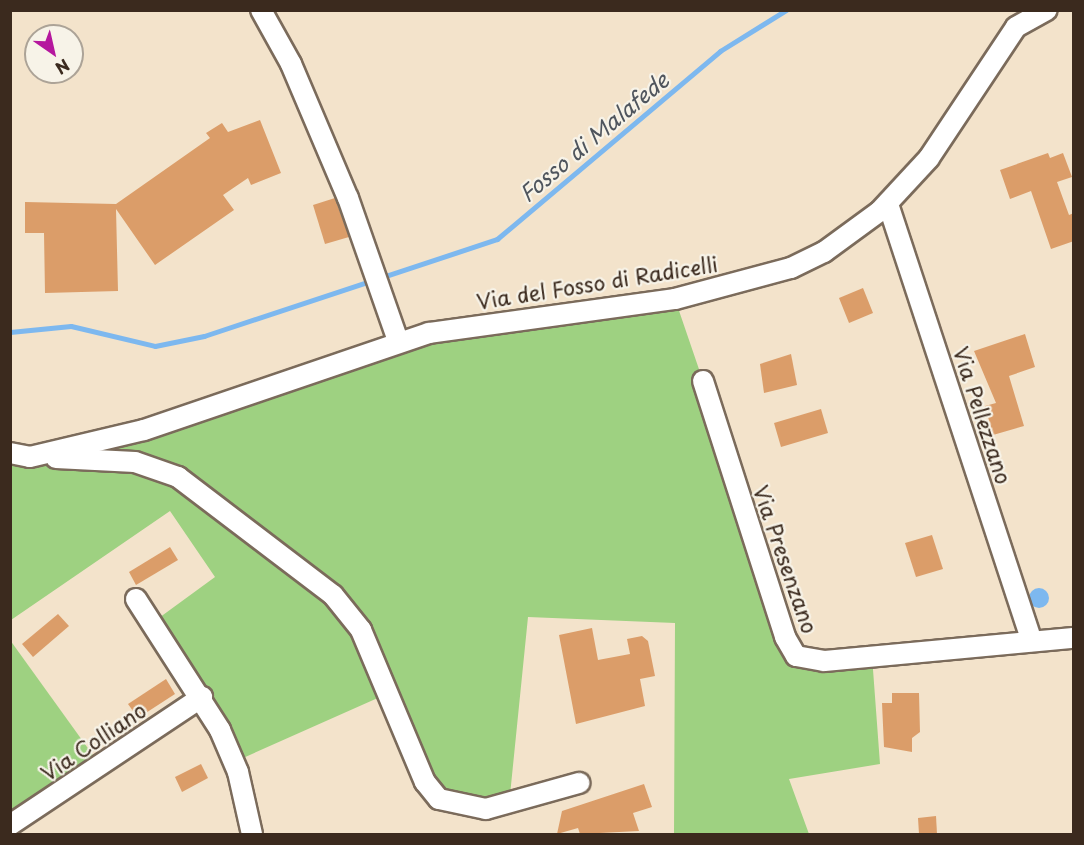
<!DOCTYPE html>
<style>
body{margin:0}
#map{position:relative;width:1084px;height:845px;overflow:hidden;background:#f3e3cb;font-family:"Playpen Sans",sans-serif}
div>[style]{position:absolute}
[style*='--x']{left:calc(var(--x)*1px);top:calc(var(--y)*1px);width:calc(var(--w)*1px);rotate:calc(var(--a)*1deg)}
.green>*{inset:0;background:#9ed181}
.water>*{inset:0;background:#7db8ef}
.round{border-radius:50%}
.stream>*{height:5px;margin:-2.5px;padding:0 2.5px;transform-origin:2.5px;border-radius:2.5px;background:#7db8ef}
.building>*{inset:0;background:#db9d69}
.roads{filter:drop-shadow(2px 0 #7b6b5b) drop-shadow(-2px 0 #7b6b5b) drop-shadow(0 2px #7b6b5b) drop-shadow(0 -2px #7b6b5b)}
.street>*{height:20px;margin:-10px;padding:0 10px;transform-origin:10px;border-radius:10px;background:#fff}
span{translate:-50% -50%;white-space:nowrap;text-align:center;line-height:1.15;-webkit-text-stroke:4.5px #f7f3e8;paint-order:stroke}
.street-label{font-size:21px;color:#3b2a1e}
.water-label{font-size:22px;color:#4f555d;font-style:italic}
.frame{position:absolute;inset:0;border:12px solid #3b2a1e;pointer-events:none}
.north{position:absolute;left:24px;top:24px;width:60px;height:60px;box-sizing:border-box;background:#f7f3e8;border:2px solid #aca397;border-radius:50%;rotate:146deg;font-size:16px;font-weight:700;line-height:24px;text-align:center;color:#3b2a1e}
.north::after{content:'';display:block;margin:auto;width:21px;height:27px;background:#b5179e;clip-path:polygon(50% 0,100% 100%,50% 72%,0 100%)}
</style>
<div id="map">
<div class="green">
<i style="clip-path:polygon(675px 299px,797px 656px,872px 656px,880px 764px,789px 779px,809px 834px,674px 834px,675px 623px,528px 617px,509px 805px,473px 808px,425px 782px,389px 693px,234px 762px,152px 623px,215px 577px,170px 511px,11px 620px,11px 453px,30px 457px,398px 341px)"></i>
<i style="clip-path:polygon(10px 640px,100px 765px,10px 825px)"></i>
</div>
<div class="water">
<i class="round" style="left:1029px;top:588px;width:20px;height:20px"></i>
</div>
<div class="stream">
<i style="--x:10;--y:332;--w:61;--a:-5.6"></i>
<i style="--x:71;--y:326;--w:86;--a:13.4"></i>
<i style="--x:155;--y:346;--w:50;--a:-11.5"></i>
<i style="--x:204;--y:336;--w:309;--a:-18.3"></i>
<i style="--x:497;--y:239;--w:292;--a:-40.1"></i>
<i style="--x:720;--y:51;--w:78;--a:-31.8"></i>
</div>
<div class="building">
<i style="clip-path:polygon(260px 120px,281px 173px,251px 185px,248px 178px,223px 195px,234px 210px,155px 265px,116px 209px,118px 291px,45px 293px,44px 233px,25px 233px,25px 202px,116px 204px,210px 138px,206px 133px,222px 123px,228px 132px)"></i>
<i style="clip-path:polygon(1048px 153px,1050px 158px,1063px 153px,1072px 177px,1057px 182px,1069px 215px,1074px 213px,1074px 241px,1051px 249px,1031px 191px,1010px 199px,1000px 170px)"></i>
<i style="clip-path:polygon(335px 198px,349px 237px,325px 244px,313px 205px)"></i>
<i style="clip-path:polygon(863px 288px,873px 313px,849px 323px,839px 298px)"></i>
<i style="clip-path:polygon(1025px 334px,1035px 367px,1009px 376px,1024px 426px,993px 435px,985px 406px,996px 403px,974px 351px)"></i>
<i style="clip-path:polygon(791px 354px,797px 385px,764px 393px,760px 364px)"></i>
<i style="clip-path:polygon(821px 409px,828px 433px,781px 447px,774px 423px)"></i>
<i style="clip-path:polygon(932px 535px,943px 569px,916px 577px,905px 543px)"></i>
<i style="clip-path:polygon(170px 547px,178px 560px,136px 585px,129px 572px)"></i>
<i style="clip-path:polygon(58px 614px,69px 626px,33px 657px,22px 644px)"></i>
<i style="clip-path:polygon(592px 628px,598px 660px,630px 654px,627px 639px,642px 636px,648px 641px,655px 676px,640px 679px,645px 706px,576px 724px,559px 635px)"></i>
<i style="clip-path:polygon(166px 679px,175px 694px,138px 718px,128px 704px)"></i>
<i style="clip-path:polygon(892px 693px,919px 693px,920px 732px,912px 738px,912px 752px,884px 747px,882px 703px,892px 703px)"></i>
<i style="clip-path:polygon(201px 764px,208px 778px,182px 792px,175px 777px)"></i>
<i style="clip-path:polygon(644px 784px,652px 807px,633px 813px,639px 831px,580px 834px,578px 828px,557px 834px,562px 811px)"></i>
<i style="clip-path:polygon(936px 816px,937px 834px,919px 834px,918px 818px)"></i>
</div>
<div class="roads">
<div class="street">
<i style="--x:261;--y:10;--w:62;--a:60.9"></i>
<i style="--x:291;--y:64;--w:146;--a:67"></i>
<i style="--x:348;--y:198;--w:151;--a:70.7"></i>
<i style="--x:888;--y:204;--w:460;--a:71.8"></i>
<i style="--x:703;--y:381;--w:269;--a:72.2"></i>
<i style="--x:785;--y:637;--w:22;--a:60"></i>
<i style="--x:796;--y:656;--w:28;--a:10"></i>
<i style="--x:824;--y:661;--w:251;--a:-5.3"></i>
<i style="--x:10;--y:453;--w:20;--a:11"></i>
<i style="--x:30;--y:457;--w:117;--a:-13.3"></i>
<i style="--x:144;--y:430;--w:301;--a:-18.8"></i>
<i style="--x:429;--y:333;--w:248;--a:-7.9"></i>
<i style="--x:675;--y:299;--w:120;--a:-15"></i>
<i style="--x:791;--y:268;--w:37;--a:-26"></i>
<i style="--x:824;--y:252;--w:69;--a:-36.2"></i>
<i style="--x:880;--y:211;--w:72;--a:-47.2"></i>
<i style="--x:929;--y:158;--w:157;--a:-56.4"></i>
<i style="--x:1016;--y:27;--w:35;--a:-29"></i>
<i style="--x:56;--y:458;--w:79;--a:2.9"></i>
<i style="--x:135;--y:462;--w:46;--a:19.2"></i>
<i style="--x:178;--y:477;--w:195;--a:37.3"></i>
<i style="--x:333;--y:595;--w:45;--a:51.3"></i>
<i style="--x:361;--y:630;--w:165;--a:67.2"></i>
<i style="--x:425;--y:782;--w:22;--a:51"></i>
<i style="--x:439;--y:799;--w:48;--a:12"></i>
<i style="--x:486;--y:809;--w:97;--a:-15.6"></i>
<i style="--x:136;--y:599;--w:156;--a:57.3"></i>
<i style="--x:220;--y:730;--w:46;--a:66.8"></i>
<i style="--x:238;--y:772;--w:64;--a:77.3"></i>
<i style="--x:10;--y:825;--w:231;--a:-33.7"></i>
</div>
</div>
<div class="street-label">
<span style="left:597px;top:282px;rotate:-9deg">Via del Fosso di Radicelli</span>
<span style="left:983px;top:415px;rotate:72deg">Via Pellezzano</span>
<span style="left:786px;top:559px;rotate:71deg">Via Presenzano</span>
<span style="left:93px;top:741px;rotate:-34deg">Via Colliano</span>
</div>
<div class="water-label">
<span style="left:593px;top:136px;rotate:-40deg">Fosso di Malafede</span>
</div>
<div class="frame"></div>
<div class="north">N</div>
</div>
